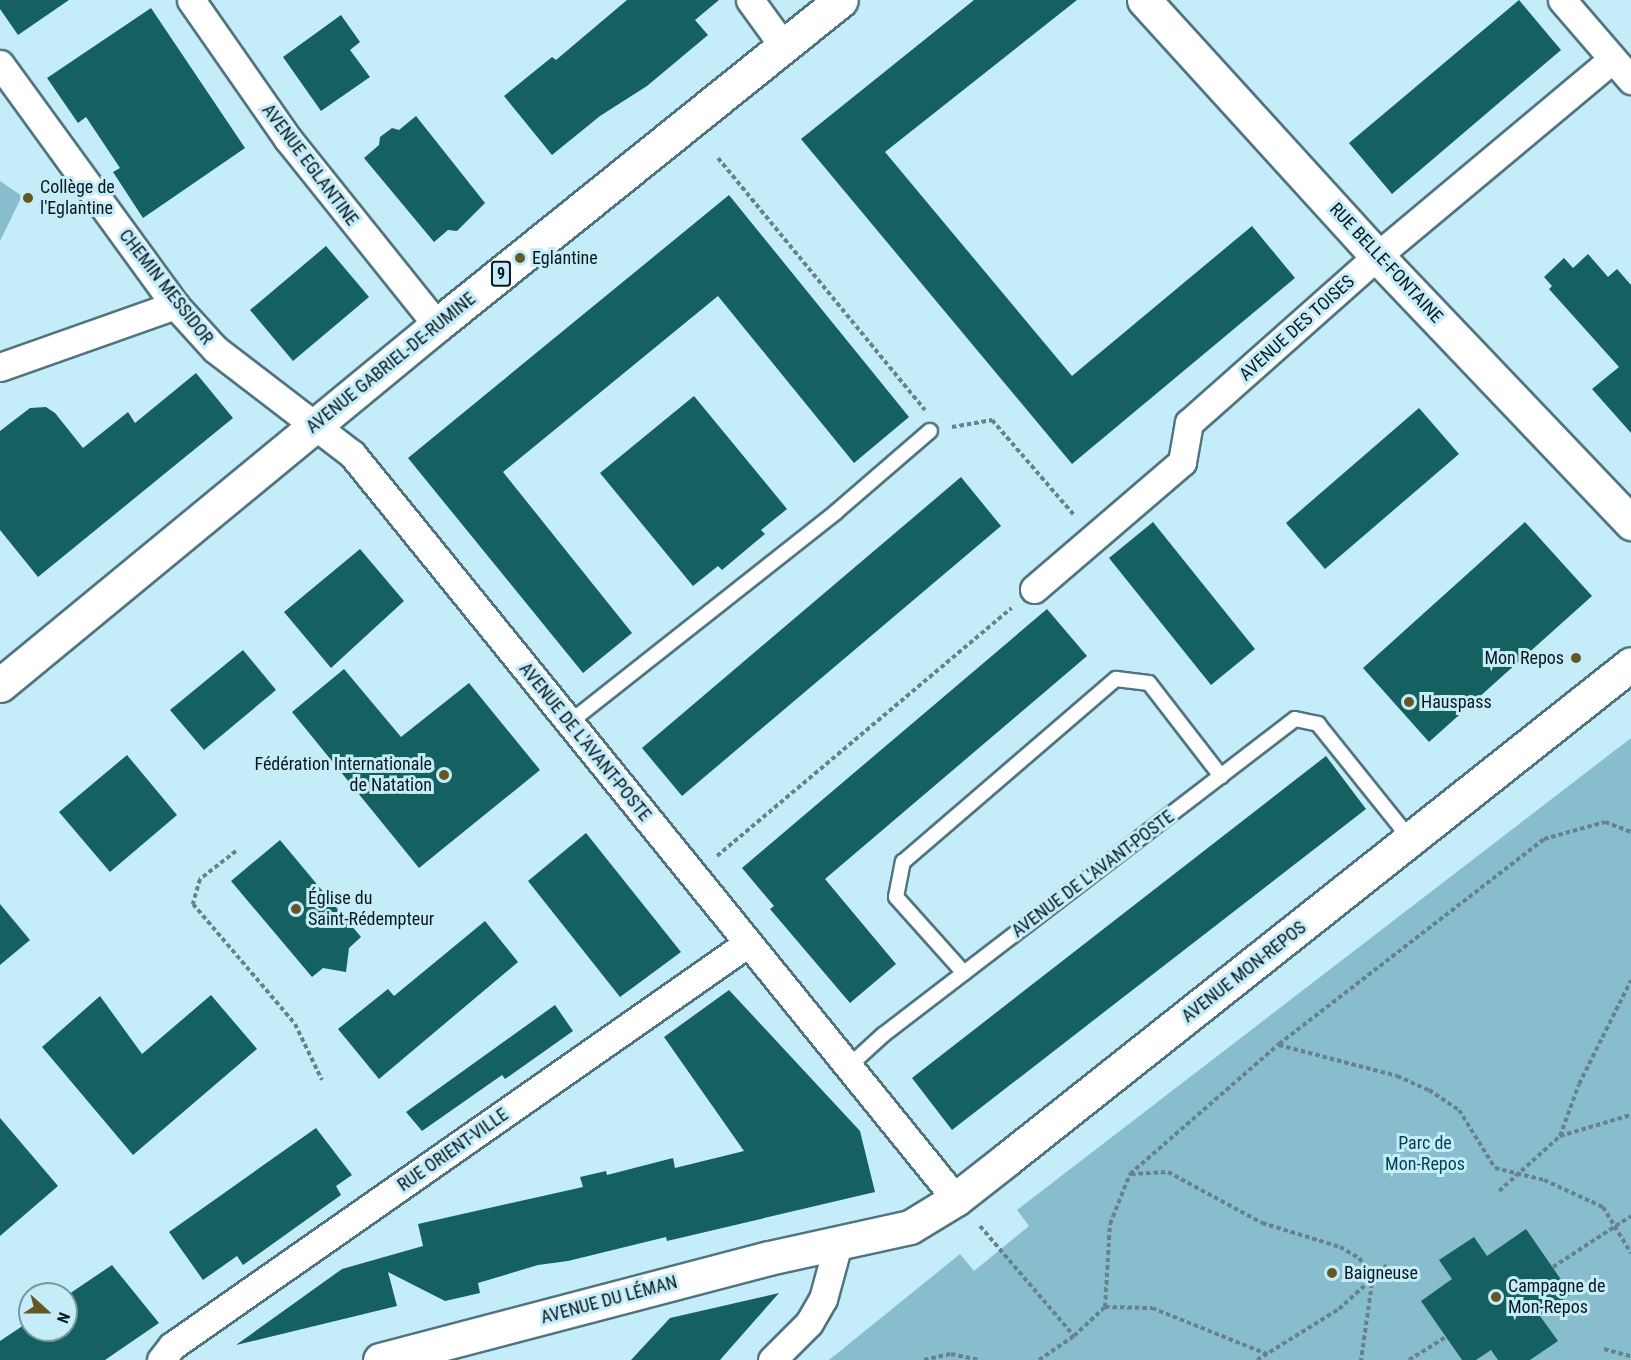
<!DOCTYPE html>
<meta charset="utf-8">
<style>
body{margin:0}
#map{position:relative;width:1631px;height:1360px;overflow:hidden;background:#c5ecf9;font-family:"Roboto Condensed",sans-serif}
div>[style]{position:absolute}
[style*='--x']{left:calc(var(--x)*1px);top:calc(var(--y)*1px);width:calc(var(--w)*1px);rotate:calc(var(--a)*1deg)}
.green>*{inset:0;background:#88bdce}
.building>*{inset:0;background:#156161}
.path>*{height:4px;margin-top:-2px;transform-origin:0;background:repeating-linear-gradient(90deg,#67828b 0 4.5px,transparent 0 7.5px)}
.roads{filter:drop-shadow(2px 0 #517580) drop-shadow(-2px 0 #517580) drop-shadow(0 2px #517580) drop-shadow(0 -2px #517580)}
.lane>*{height:14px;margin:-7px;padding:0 7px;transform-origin:7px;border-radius:7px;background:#fff}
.street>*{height:27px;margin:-13.5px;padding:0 13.5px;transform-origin:13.5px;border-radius:13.5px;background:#fff}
.secondary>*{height:33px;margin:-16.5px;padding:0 16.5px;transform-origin:16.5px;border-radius:16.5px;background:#fff}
.primary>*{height:33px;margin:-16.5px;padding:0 16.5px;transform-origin:16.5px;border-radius:16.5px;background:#fff}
.dots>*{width:16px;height:16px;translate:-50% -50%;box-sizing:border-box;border:3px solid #c5ecf9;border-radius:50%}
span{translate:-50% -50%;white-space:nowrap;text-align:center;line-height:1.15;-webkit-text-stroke:6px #c5ecf9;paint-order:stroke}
.shield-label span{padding:2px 4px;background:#c5ecf9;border:2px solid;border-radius:4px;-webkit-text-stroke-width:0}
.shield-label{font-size:16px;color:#0a181d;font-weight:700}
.street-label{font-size:18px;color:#0a181d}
.poi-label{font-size:18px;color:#0a181d}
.left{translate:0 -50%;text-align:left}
.right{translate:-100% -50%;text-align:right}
.park-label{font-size:18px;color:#043f4d}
.north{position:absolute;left:18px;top:1282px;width:60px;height:60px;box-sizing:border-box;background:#c5ecf9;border:2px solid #7a97a1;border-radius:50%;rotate:111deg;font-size:16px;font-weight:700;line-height:24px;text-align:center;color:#0a181d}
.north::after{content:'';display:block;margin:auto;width:21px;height:27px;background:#655724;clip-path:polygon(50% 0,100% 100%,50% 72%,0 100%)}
</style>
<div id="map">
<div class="green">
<i style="clip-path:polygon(0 181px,22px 196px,0 241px)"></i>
<i style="clip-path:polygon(1631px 738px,1631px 1360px,829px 1360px,960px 1254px,974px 1271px,1029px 1226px,1017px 1210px)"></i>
</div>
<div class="building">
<i style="clip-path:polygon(0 0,69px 0,18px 35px,0 9px)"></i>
<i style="clip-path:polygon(627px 0,719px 0,695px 20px,708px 35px,647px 86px,600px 116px,552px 155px,504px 96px,552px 57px,556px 60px)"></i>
<i style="clip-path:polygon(974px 0,1077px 0,885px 152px,1072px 376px,1252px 226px,1295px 278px,1072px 464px,801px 139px)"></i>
<i style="clip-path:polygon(1519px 0,1561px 50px,1392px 194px,1349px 143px)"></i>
<i style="clip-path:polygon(151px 8px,245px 148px,143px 218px,113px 172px,120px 168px,86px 117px,78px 123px,47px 78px)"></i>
<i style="clip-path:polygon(341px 15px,360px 42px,350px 50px,370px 77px,321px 111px,283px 57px)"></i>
<i style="clip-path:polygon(416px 116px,485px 203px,457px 231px,448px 230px,434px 242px,364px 158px,379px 145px,380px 137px,392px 128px,399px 130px)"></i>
<i style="clip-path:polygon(729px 195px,909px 417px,854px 463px,718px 296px,503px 472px,632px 633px,583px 673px,408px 458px)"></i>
<i style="clip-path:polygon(326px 246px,369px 297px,293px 361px,250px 310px)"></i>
<i style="clip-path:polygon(1588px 254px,1608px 277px,1617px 269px,1631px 285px,1631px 433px,1592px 389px,1619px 367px,1549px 289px,1552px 286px,1544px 277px,1564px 258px,1573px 268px)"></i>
<i style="clip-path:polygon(196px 373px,233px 418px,38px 577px,0 530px,0 431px,30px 408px,46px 407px,55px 413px,83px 448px,128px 412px,135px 423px)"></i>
<i style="clip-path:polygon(694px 396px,787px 509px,761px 530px,765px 534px,722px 570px,718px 566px,693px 586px,600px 473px)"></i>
<i style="clip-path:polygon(1419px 408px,1459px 454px,1325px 569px,1286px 523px)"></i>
<i style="clip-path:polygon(961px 477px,1001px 526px,682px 796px,642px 748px)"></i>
<i style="clip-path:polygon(1153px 522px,1255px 649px,1211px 685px,1109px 558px)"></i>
<i style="clip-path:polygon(1525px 522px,1592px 596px,1429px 742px,1363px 668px)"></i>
<i style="clip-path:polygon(360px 549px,404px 601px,331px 668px,284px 612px)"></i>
<i style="clip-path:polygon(1047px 609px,1087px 656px,825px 879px,896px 964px,850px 1003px,770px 909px,774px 906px,742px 868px)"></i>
<i style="clip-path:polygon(243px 650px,276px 690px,204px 750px,170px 710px)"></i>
<i style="clip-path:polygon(344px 669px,401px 737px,469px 683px,540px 770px,419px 868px,292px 712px)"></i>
<i style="clip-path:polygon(127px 755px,177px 815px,110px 872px,59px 812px)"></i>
<i style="clip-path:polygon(1326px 756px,1366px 809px,952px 1130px,912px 1078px)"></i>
<i style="clip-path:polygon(586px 833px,681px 952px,620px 997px,528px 881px)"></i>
<i style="clip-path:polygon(280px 840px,361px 937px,349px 948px,346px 972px,323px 968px,312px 977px,231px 881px)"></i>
<i style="clip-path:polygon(0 904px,30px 940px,0 965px)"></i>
<i style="clip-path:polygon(485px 921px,518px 962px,379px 1079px,338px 1029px,388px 989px,394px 996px)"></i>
<i style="clip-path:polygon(729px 990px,860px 1131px,875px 1192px,667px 1241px,666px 1237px,568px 1261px,538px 1265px,478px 1283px,480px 1293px,445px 1301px,388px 1272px,397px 1306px,236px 1345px,342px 1269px,423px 1246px,418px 1224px,583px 1187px,580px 1177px,606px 1171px,607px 1175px,673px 1158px,675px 1168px,744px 1151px,664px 1037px)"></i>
<i style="clip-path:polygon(211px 995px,257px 1049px,133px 1155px,42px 1047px,100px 996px,142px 1054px)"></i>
<i style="clip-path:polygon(555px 1005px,573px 1031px,505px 1079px,502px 1075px,422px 1131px,406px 1112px)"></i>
<i style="clip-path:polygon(0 1118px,58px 1186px,0 1236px)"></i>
<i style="clip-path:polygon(316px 1128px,352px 1175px,336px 1186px,341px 1195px,243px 1265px,237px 1256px,203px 1280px,169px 1232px)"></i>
<i style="clip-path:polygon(1526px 1229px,1571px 1294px,1540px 1316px,1558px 1341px,1530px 1360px,1498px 1360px,1491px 1350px,1476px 1360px,1462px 1360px,1421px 1301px,1452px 1279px,1439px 1260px,1474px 1237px,1487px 1256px)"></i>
<i style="clip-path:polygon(112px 1265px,159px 1323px,105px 1360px,0 1360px,0 1341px,30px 1321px,30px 1330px,66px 1330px,66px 1296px)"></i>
<i style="clip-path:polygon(779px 1293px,720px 1360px,631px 1360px,670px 1318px)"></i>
</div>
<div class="path">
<i style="--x:718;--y:158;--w:326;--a:50.6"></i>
<i style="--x:952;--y:427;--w:41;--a:-9.9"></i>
<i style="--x:992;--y:420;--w:125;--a:49.2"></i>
<i style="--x:236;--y:851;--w:46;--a:142.1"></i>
<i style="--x:200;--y:879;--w:26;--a:106"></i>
<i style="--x:193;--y:904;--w:157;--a:49.6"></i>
<i style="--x:295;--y:1024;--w:62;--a:64.3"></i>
<i style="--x:717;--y:856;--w:385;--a:-40.1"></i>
<i style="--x:1279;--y:1045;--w:122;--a:14.7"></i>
<i style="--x:1397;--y:1076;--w:35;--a:24"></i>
<i style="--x:1429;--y:1090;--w:36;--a:34"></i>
<i style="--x:1459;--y:1110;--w:68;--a:58.2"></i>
<i style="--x:1495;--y:1168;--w:50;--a:13.8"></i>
<i style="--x:1544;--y:1180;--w:65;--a:24.6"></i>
<i style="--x:1603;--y:1207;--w:54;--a:58.7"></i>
<i style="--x:1560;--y:1136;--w:55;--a:-69.9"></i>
<i style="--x:1579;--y:1084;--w:116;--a:-63.4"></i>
<i style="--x:1131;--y:1174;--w:37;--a:-3"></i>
<i style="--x:1168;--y:1172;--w:107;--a:28.5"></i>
<i style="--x:1262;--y:1223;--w:82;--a:17.1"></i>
<i style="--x:1340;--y:1247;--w:22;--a:30"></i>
<i style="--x:1359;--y:1258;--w:23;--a:52"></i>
<i style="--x:1373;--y:1276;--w:85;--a:98.1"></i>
<i style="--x:1499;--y:1191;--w:82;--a:-42"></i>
<i style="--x:1560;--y:1136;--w:74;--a:-16.5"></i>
<i style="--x:980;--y:1226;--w:145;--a:49.5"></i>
<i style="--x:1553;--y:1267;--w:93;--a:-33.2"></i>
<i style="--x:1105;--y:1307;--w:47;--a:1.2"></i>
<i style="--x:1152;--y:1308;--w:124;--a:21.8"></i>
<i style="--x:1604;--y:1349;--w:28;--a:15"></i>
<i style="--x:924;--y:1360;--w:28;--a:-13"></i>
<i style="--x:951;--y:1354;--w:30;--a:12"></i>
<i style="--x:1039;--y:1360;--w:42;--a:-34.4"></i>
<i style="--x:1074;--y:1336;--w:42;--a:-43.1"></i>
<i style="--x:1105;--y:1307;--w:83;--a:-86.6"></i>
<i style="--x:1110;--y:1224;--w:54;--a:-68.2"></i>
<i style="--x:1130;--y:1174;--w:198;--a:-41.1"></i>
<i style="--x:1279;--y:1044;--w:335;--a:-37.7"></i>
<i style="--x:1544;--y:839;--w:63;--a:-15.6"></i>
<i style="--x:1605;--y:822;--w:28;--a:21"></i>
<i style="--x:1257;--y:1360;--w:97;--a:-31.9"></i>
<i style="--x:1339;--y:1309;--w:65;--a:-42.5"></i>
<i style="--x:1409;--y:1360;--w:44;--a:-31.9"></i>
</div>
<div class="roads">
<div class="lane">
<i style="--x:569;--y:723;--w:340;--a:-38.3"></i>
<i style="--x:836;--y:512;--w:124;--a:-40.8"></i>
<i style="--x:964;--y:973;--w:102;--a:-131.8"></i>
<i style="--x:896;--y:897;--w:36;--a:-79"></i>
<i style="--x:903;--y:862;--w:281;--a:-40.7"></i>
<i style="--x:1116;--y:679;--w:33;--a:7"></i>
<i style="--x:1149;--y:683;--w:118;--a:52.3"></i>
<i style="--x:849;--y:1066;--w:46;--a:-42.4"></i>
<i style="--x:883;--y:1035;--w:519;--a:-37.49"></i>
<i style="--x:1295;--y:719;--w:24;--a:12"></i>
<i style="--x:1318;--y:724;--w:149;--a:51.3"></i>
</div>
<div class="street">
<i style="--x:191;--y:0;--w:169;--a:55.1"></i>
<i style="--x:288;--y:139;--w:238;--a:51.3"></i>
<i style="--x:750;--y:0;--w:58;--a:54.1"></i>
<i style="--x:1562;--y:0;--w:106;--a:49.2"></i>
<i style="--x:0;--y:64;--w:298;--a:54"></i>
<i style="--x:175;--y:305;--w:59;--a:47.7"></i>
<i style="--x:215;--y:349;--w:173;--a:37.5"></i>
<i style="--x:352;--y:454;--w:959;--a:50.97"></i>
<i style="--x:0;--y:367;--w:186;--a:-19.5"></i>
<i style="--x:1034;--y:589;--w:195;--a:-40.6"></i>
<i style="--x:1182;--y:462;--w:40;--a:-80"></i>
<i style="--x:1189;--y:423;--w:251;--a:-41.6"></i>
<i style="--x:1377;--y:256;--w:305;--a:-39.9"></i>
<i style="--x:161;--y:1360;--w:18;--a:-52"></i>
<i style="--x:172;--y:1346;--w:703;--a:-34.98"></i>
<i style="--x:772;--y:1360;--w:52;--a:-45"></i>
<i style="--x:809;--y:1323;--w:28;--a:-60"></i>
<i style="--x:823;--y:1299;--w:57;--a:-74.7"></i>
</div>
<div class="secondary">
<i style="--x:1144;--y:0;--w:346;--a:47.7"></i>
<i style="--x:1377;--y:256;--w:369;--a:46.4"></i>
<i style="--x:380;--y:1360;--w:402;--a:-14.7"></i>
<i style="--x:769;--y:1258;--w:144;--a:-12.4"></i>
<i style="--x:910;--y:1227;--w:54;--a:-31.3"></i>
<i style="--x:956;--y:1199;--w:65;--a:-38.1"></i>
<i style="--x:1007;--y:1159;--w:796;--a:-38.42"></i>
</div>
<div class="primary">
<i style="--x:0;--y:685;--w:566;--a:-39.48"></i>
<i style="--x:437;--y:325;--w:518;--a:-38.82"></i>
</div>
</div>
<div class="dots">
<i style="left:28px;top:198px;background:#655724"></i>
<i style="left:520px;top:258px;background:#655724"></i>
<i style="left:1576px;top:658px;background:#655724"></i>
<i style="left:1409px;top:702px;background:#655724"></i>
<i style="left:444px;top:775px;background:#655724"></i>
<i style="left:296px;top:909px;background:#655724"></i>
<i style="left:1332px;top:1273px;background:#655724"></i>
<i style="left:1496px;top:1297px;background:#655724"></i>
</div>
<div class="shield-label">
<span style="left:501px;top:274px">9</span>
</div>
<div class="street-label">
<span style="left:310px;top:165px;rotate:53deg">AVENUE EGLANTINE</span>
<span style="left:1386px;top:263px;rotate:47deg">RUE BELLE-FONTAINE</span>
<span style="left:166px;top:287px;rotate:52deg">CHEMIN MESSIDOR</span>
<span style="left:1297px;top:328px;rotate:-42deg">AVENUE DES TOISES</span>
<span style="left:391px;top:363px;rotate:-39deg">AVENUE GABRIEL-DE-RUMINE</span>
<span style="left:585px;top:742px;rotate:51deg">AVENUE DE L'AVANT-POSTE</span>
<span style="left:1093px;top:874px;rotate:-37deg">AVENUE DE L'AVANT-POSTE</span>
<span style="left:1244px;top:972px;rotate:-38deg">AVENUE MON-REPOS</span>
<span style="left:453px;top:1150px;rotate:-35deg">RUE ORIENT-VILLE</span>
<span style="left:609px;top:1300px;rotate:-15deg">AVENUE DU LÉMAN</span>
</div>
<div class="poi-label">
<span class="left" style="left:40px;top:198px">Collège de<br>l'Eglantine</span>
<span class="left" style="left:532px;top:258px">Eglantine</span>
<span class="right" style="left:1564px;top:658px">Mon Repos</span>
<span class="left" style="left:1421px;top:702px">Hauspass</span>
<span class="right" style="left:432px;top:775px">Fédération Internationale<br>de Natation</span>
<span class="left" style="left:308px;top:909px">Église du<br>Saint-Rédempteur</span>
<span class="left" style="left:1344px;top:1273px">Baigneuse</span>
<span class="left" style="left:1508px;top:1297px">Campagne de<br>Mon-Repos</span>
</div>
<div class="park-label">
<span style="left:1425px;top:1154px">Parc de<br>Mon-Repos</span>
</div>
<div class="north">N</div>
</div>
